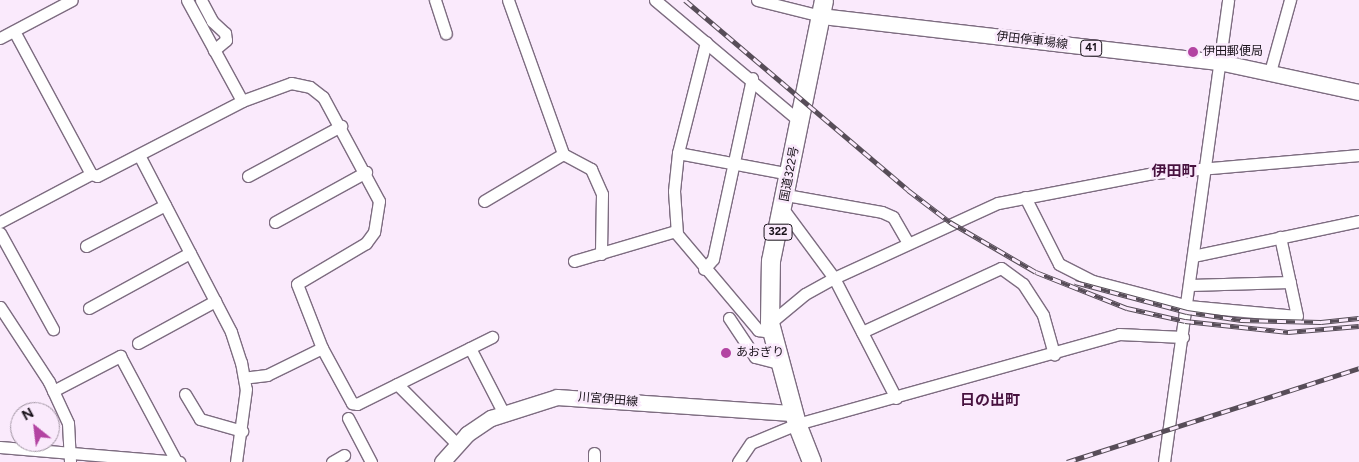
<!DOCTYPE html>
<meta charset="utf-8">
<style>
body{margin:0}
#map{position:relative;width:1359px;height:462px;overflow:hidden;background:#faeafc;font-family:Figtree,"Noto Sans JP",sans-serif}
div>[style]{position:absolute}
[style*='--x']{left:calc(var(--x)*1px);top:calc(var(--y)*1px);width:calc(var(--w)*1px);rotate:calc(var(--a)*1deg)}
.roads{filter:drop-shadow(1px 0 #7d6c80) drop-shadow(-1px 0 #7d6c80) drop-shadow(0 1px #7d6c80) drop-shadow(0 -1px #7d6c80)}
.minor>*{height:11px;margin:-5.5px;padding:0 5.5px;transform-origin:5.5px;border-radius:5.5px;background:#fff}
.major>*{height:15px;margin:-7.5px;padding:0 7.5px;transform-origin:7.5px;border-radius:7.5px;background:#fff}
.highway>*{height:18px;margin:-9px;padding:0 9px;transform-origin:9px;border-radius:9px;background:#fff}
.rail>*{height:5px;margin-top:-2.5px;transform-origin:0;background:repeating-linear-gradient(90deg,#faeafc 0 9px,#574d58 0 18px);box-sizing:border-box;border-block:1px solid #574d58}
.dots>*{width:14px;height:14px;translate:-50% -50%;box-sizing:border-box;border:2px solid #faeafc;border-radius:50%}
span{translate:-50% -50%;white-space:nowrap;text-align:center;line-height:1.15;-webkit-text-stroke:5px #faeafc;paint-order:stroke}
.shield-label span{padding:1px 4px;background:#faeafc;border:1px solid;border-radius:4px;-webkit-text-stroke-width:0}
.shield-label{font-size:11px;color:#19121a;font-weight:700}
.street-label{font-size:12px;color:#19121a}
.poi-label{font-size:12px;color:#19121a}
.left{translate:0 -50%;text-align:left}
.quarter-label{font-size:15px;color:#47123f;font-weight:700}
.north{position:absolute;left:10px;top:402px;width:50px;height:50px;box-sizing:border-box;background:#faeafc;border:1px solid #a094a2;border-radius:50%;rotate:331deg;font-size:14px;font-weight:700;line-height:20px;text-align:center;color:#19121a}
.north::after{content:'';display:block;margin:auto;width:18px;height:22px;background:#b344a2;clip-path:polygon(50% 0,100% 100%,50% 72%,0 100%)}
</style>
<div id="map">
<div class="roads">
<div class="minor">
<i style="--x:187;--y:0;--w:115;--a:61.4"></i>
<i style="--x:242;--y:101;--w:52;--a:-20.2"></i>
<i style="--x:291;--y:83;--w:19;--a:12"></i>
<i style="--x:310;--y:87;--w:16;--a:38"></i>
<i style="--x:323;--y:97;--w:118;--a:61.7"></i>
<i style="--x:379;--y:201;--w:31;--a:99"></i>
<i style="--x:374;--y:232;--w:14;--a:126"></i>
<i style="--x:366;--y:243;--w:80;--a:149.3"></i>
<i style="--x:297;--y:284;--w:69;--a:68.7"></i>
<i style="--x:322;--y:348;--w:61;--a:153.9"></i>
<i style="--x:267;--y:375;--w:23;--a:173"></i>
<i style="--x:201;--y:0;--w:24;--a:62"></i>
<i style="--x:212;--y:21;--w:18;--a:43"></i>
<i style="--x:225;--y:33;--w:7;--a:82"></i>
<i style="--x:226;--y:40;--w:16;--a:140"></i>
<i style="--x:435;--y:0;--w:35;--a:72"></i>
<i style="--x:508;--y:0;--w:164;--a:70.3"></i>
<i style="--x:655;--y:0;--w:188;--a:40"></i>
<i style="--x:757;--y:0;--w:66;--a:14"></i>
<i style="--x:14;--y:31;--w:162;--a:61.7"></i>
<i style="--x:91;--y:174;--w:6;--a:18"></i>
<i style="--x:97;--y:176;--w:163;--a:-27.3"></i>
<i style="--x:0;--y:38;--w:81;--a:-27.8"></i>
<i style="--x:706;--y:42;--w:114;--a:104.2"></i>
<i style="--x:678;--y:153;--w:38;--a:96"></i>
<i style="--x:674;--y:191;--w:43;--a:86"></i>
<i style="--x:677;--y:234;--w:126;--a:49.8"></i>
<i style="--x:758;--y:330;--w:13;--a:9"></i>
<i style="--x:1270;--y:72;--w:75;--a:-74.5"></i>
<i style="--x:678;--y:153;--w:114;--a:10.6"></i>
<i style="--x:139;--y:155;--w:199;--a:62.5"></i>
<i style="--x:231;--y:332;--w:32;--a:72"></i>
<i style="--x:241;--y:362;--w:27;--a:80"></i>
<i style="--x:246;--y:389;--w:74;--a:97.8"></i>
<i style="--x:248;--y:176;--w:106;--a:-28.3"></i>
<i style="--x:786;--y:195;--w:97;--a:10"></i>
<i style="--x:882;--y:212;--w:12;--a:24"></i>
<i style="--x:893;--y:217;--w:30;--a:60"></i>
<i style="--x:1025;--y:197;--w:75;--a:63.1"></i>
<i style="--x:1059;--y:264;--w:38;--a:27"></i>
<i style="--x:1093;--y:281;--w:98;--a:14.7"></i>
<i style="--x:1188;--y:306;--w:109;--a:5.2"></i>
<i style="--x:1297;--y:316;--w:81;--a:-102.1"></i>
<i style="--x:484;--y:201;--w:92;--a:-30.7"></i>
<i style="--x:563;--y:154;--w:32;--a:28"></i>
<i style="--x:591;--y:169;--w:27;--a:66"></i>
<i style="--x:602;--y:194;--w:60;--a:91"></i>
<i style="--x:783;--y:209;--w:86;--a:53.5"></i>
<i style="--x:834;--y:278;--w:135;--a:62.7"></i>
<i style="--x:0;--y:222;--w:103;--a:-27.8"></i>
<i style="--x:275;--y:222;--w:104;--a:-28.8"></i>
<i style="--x:0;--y:233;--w:110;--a:61.1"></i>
<i style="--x:86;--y:246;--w:89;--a:-27.4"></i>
<i style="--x:1193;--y:256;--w:170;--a:-11.9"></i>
<i style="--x:574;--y:261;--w:106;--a:-16.4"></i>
<i style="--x:704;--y:269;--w:13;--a:-48"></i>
<i style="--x:713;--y:259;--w:185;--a:-77.8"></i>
<i style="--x:1190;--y:285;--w:100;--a:-1.7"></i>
<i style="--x:0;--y:307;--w:90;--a:56.8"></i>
<i style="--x:49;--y:382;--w:45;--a:65.1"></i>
<i style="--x:68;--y:423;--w:39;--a:87"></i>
<i style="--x:89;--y:308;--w:115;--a:-28.6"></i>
<i style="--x:729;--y:318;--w:47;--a:56.3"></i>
<i style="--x:755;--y:357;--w:25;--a:14"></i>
<i style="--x:770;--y:323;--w:45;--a:-39.6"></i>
<i style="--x:805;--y:294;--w:33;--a:-29"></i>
<i style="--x:834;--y:278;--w:180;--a:-24.6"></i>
<i style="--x:998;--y:203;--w:159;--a:-10.9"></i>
<i style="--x:1154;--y:173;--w:206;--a:-5"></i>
<i style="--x:862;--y:332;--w:153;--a:-24.7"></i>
<i style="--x:1001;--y:268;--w:27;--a:36"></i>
<i style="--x:1023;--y:284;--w:37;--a:57"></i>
<i style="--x:1043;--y:315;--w:41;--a:74.2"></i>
<i style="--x:138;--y:343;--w:88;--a:-28.6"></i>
<i style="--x:322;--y:348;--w:63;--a:61.4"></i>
<i style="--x:352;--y:403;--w:5;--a:11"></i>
<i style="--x:357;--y:404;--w:151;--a:-26.4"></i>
<i style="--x:470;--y:348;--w:72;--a:62.7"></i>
<i style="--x:397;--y:384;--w:86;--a:45"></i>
<i style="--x:53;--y:391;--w:76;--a:-27.6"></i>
<i style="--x:120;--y:356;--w:119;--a:61.9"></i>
<i style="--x:185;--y:394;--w:29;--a:59"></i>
<i style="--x:200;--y:419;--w:44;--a:15.9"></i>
<i style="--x:348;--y:418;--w:50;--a:62.4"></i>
<i style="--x:0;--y:447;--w:180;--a:4.8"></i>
<i style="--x:332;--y:462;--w:14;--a:-30"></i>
<i style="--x:594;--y:462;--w:9;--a:-90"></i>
<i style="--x:738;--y:462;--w:23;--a:-56"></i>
<i style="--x:751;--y:443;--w:50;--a:-22.4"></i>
<i style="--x:797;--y:424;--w:334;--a:-15.6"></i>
<i style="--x:1119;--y:334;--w:64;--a:2.7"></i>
<i style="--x:1164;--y:462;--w:466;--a:-82.1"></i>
</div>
<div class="major">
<i style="--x:821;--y:16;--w:401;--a:6.6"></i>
<i style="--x:1219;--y:62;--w:143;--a:12.1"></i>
<i style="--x:442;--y:462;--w:38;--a:-48"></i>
<i style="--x:467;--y:434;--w:29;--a:-34"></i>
<i style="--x:491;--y:418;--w:69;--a:-17.7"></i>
<i style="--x:557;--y:397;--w:238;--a:3.9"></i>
</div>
<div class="highway">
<i style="--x:812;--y:462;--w:41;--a:-111.5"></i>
<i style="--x:797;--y:424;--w:105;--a:-105"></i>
<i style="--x:770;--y:323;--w:62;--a:-89.1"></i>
<i style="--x:771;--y:261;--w:266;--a:-78.5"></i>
</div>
</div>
<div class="rail">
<i style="--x:685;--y:0;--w:293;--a:40.4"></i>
<i style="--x:908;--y:190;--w:53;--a:37.3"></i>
<i style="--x:950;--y:222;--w:99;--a:30.2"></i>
<i style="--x:1036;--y:272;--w:98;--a:21.6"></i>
<i style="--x:1127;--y:308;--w:59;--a:12.6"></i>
<i style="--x:1185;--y:321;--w:104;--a:6.1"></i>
<i style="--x:1288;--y:332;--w:71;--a:-4.8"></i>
<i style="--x:1075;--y:282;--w:116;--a:15"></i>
<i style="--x:1187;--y:312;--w:55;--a:8.4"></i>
<i style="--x:1241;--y:320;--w:80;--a:1.4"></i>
<i style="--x:1321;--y:322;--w:38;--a:-6"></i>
<i style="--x:1067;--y:462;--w:307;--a:-17.8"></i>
</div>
<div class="dots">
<i style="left:1193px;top:52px;background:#b344a2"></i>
<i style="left:726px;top:353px;background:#b344a2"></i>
</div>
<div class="shield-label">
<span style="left:1091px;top:48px">41</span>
<span style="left:778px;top:232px">322</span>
</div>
<div class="street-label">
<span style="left:1032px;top:41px;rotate:7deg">伊田停車場線</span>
<span style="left:790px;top:174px;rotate:-79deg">国道322号</span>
<span style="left:608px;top:400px;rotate:5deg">川宮伊田線</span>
</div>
<div class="poi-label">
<span class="left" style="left:1203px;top:52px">伊田郵便局</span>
<span class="left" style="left:736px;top:353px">あおぎり</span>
</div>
<div class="quarter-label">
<span style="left:1174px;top:172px">伊田町</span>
<span style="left:990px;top:401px">日の出町</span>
</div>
<div class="north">N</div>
</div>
